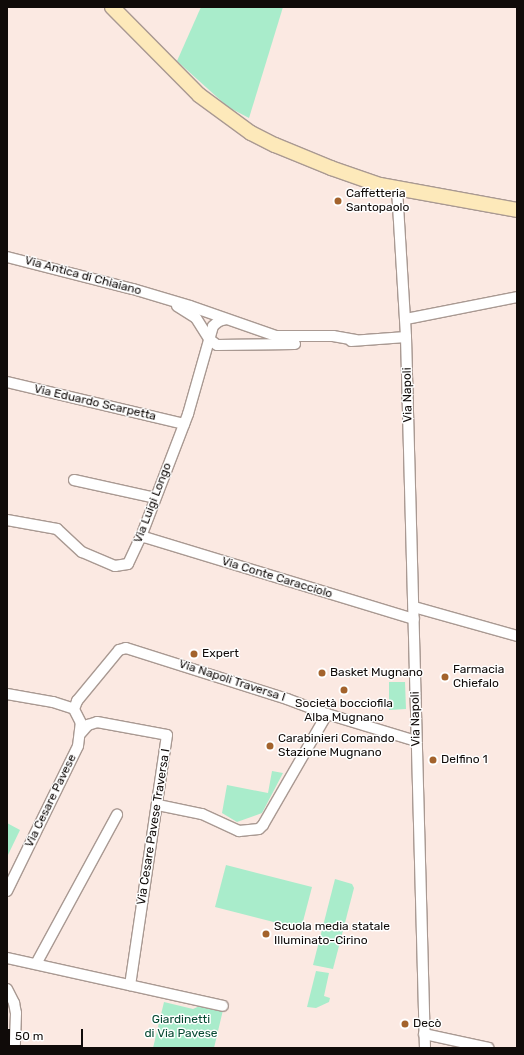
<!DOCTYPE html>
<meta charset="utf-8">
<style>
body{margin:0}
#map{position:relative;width:524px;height:1055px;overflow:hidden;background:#fbe9e2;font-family:Rubik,sans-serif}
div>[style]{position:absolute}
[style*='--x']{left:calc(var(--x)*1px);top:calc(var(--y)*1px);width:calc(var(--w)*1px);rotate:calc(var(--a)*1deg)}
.green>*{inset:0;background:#a9eccb}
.roads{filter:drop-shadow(1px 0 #a99992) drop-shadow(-1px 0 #a99992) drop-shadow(0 1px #a99992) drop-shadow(0 -1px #a99992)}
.street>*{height:10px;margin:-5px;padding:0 5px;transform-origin:5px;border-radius:5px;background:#fff}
.secondary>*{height:14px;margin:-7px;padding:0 7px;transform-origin:7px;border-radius:7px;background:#fde9ba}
.dots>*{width:11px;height:11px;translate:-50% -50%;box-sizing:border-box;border:2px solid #fff;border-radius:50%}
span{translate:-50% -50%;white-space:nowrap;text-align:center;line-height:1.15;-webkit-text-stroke:3px #fff;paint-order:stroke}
.poi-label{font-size:12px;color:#100b09}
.left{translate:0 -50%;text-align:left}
.street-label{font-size:12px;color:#100b09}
.park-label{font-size:12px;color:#064a32}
.frame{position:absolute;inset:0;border:8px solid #100b09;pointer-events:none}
.scale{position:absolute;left:8px;top:1029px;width:75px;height:18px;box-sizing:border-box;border:2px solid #100b09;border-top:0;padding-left:5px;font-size:12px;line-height:14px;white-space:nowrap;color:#100b09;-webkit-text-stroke:3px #fff;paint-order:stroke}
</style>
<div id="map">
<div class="green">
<i style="clip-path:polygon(201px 7px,283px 7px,249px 118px,228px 107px,177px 61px)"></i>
<i style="clip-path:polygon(389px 682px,405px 682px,406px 709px,389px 710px)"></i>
<i style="clip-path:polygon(272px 771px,283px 773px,262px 813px,237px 822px,222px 813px,227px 785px,268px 793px)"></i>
<i style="clip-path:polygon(7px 823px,20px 830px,7px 857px)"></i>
<i style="clip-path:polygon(226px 865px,312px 887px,301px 929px,215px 907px)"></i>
<i style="clip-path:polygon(335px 879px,352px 884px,354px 888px,333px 969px,313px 965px)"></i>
<i style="clip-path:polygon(316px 971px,329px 973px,324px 996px,330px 998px,329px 1002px,316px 1008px,307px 1007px)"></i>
<i style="clip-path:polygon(164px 1002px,193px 1009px,202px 1005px,223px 1010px,214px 1048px,153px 1048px)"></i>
</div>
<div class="roads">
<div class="street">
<i style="--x:397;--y:189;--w:148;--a:86.5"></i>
<i style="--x:406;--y:337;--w:711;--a:88.47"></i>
<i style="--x:7;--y:257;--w:130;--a:14.3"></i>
<i style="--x:133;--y:289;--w:59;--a:16.6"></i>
<i style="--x:190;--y:306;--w:91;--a:19.2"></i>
<i style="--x:276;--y:336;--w:57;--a:0"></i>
<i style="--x:333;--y:336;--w:23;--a:10"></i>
<i style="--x:177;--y:306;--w:22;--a:32"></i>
<i style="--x:196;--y:318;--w:25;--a:58"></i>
<i style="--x:209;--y:339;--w:10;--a:37"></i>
<i style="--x:217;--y:345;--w:78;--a:-0.7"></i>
<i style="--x:406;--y:319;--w:113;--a:-11.2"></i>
<i style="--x:351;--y:341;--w:55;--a:-4.2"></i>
<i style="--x:7;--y:382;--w:182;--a:13.3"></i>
<i style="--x:74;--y:480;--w:83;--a:12.5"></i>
<i style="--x:7;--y:520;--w:51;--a:10.2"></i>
<i style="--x:57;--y:529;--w:34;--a:43"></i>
<i style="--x:82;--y:552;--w:36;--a:23"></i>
<i style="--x:115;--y:566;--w:13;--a:-9"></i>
<i style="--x:128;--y:564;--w:33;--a:-65"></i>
<i style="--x:142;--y:534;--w:129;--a:-69"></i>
<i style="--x:188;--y:414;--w:91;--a:-74.1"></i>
<i style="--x:213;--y:326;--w:8;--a:-40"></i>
<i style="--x:219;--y:321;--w:7;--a:-16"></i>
<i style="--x:142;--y:534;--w:4;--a:56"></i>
<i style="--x:144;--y:537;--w:282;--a:16.9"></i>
<i style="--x:414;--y:607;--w:107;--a:15.7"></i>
<i style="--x:7;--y:694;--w:47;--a:9.9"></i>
<i style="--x:53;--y:702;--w:22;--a:18"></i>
<i style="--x:74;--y:709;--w:9;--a:-69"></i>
<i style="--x:77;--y:701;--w:66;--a:-50.5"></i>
<i style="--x:119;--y:650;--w:7;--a:-16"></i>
<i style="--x:126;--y:648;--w:169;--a:17.6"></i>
<i style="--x:287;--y:699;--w:43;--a:20.6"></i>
<i style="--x:327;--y:714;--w:93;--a:16.9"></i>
<i style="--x:81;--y:733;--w:11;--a:-49"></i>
<i style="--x:88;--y:725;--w:9;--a:-18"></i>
<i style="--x:97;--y:722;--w:71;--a:10.5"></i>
<i style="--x:167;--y:735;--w:253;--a:98.4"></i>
<i style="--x:158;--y:805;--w:45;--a:11.6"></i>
<i style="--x:202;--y:814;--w:41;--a:24.7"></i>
<i style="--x:239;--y:831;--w:20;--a:-6"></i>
<i style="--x:259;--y:829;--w:6;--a:-45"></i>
<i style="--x:263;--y:825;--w:128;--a:-60"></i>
<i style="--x:7;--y:891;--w:161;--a:-63.9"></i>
<i style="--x:78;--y:746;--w:23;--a:-83"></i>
<i style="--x:81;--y:723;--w:16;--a:-117"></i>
<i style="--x:7;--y:958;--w:221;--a:12.5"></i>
<i style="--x:36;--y:964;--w:170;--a:-61.5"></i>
<i style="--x:7;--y:989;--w:16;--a:63"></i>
<i style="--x:14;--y:1003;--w:10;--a:79"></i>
<i style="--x:16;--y:1013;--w:35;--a:92"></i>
<i style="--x:424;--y:1034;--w:66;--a:12.2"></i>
</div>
<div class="secondary">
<i style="--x:112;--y:7;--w:124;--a:45.3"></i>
<i style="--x:199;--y:95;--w:64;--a:36.2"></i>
<i style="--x:251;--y:133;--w:27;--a:27"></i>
<i style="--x:275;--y:145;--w:61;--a:22.3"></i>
<i style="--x:331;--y:168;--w:52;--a:19.1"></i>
<i style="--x:380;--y:185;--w:139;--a:10.3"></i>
</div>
</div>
<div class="dots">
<i style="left:338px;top:201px;background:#a3632c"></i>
<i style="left:194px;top:654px;background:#a3632c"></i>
<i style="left:322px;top:673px;background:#a3632c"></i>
<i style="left:445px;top:677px;background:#a3632c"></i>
<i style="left:344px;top:690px;background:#a3632c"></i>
<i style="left:270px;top:746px;background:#a3632c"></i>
<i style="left:433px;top:760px;background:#a3632c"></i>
<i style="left:266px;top:934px;background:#a3632c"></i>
<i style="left:405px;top:1024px;background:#a3632c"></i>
</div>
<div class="poi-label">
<span class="left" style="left:346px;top:201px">Caffetteria<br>Santopaolo</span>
<span class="left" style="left:202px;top:654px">Expert</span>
<span class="left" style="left:453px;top:677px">Farmacia<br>Chiefalo</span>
<span class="left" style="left:330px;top:673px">Basket Mugnano</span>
<span style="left:344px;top:711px">Società bocciofila<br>Alba Mugnano</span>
<span class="left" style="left:278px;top:746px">Carabinieri Comando<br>Stazione Mugnano</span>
<span class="left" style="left:441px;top:760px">Delfino 1</span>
<span class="left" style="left:274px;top:934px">Scuola media statale<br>Illuminato-Cirino</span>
<span class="left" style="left:413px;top:1024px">Decò</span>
</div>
<div class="street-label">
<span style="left:83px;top:276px;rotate:15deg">Via Antica di Chiaiano</span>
<span style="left:408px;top:395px;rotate:-91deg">Via Napoli</span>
<span style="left:95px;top:403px;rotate:13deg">Via Eduardo Scarpetta</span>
<span style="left:153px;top:503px;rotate:-69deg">Via Luigi Longo</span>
<span style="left:277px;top:578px;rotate:17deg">Via Conte Caracciolo</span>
<span style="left:232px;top:681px;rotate:18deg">Via Napoli Traversa I</span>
<span style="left:416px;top:719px;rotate:-91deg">Via Napoli</span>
<span style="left:51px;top:801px;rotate:-64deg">Via Cesare Pavese</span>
<span style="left:154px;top:827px;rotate:-81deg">Via Cesare Pavese Traversa I</span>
</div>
<div class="park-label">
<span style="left:181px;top:1027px">Giardinetti<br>di Via Pavese</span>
</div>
<div class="frame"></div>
<div class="scale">50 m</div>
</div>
